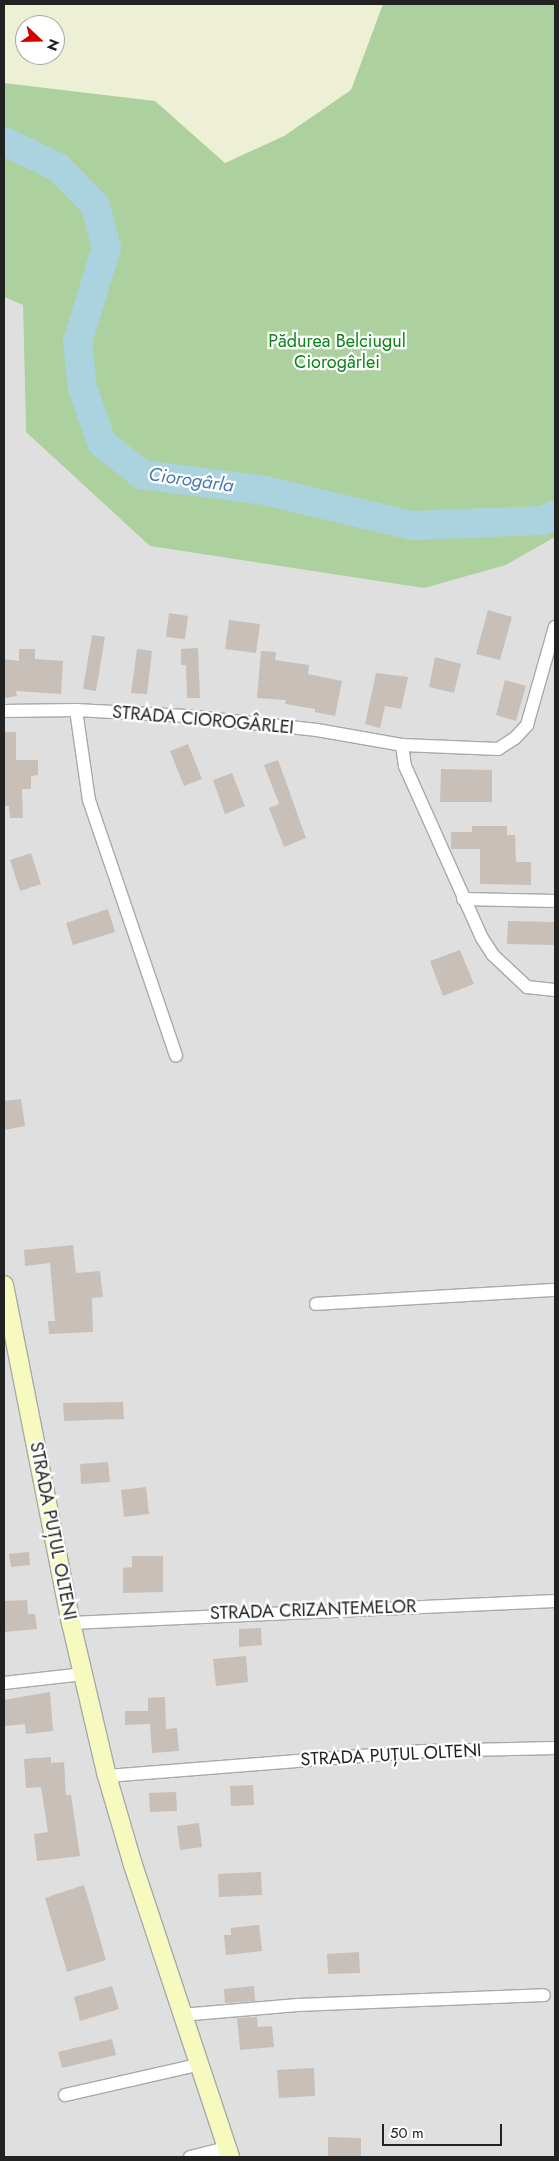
<!DOCTYPE html>
<meta charset="utf-8">
<style>
body{margin:0}
#map{position:relative;width:559px;height:2161px;overflow:hidden;background:#f2efe9;font-family:Jost,sans-serif}
div>[style]{position:absolute}
[style*='--x']{left:calc(var(--x)*1px);top:calc(var(--y)*1px);width:calc(var(--w)*1px);rotate:calc(var(--a)*1deg)}
.residential>*{inset:0;background:#e0dfdf}
.farmland>*{inset:0;background:#eef0d5}
.forest>*{inset:0;background:#add19e}
.river>*{height:29px;margin:-14.5px;padding:0 14.5px;transform-origin:14.5px;border-radius:14.5px;background:#aad3df}
.building>*{inset:0;background:#c7bfb8}
.roads{filter:drop-shadow(1px 0 #a9a9a9) drop-shadow(-1px 0 #a9a9a9) drop-shadow(0 1px #a9a9a9) drop-shadow(0 -1px #a9a9a9)}
.street>*{height:12px;margin:-6px;padding:0 6px;transform-origin:6px;border-radius:6px;background:#fff}
.secondary>*{height:18px;margin:-9px;padding:0 9px;transform-origin:9px;border-radius:9px;background:#f7fabf}
span{translate:-50% -50%;white-space:nowrap;text-align:center;line-height:1.15;-webkit-text-stroke:4.5px #fff;paint-order:stroke}
.park-label{font-size:18px;color:#0c8416}
.street-label{font-size:18px;color:#222}
.water-label{font-size:19px;color:#4a7aab;font-style:italic}
.frame{position:absolute;inset:0;border:5px solid #222;pointer-events:none}
.north{position:absolute;left:15px;top:15px;width:50px;height:50px;box-sizing:border-box;background:#fff;border:1px solid #a7a7a7;border-radius:50%;rotate:111deg;font-size:14px;font-weight:700;line-height:20px;text-align:center;color:#222}
.north::after{content:'';display:block;margin:auto;width:18px;height:22px;background:#d40000;clip-path:polygon(50% 0,100% 100%,50% 72%,0 100%)}
.scale{position:absolute;left:382px;top:2124px;width:120px;height:22px;box-sizing:border-box;border:2px solid #222;border-top:0;padding-left:6px;font-size:15px;line-height:18px;white-space:nowrap;color:#222;-webkit-text-stroke:4px #fff;paint-order:stroke}
</style>
<div id="map">
<div class="residential">
<i style="clip-path:polygon(4px 297px,23px 305px,26px 432px,506px 565px,555px 537px,555px 2157px,4px 2157px)"></i>
</div>
<div class="farmland">
<i style="clip-path:polygon(evenodd,4px 4px,383px 4px,351px 90px,284px 136px,225px 163px,155px 101px,4px 83px,4px 4px,25px 25px,55px 25px,55px 55px,25px 55px,25px 25px)"></i>
</div>
<div class="forest">
<i style="clip-path:polygon(383px 4px,555px 4px,555px 537px,506px 565px,424px 588px,150px 546px,26px 432px,23px 305px,4px 297px,4px 83px,155px 101px,225px 163px,284px 136px,351px 90px)"></i>
</div>
<div class="river">
<i style="--x:4;--y:141;--w:60;--a:25.7"></i>
<i style="--x:58;--y:167;--w:53;--a:45.8"></i>
<i style="--x:95;--y:205;--w:43;--a:75.3"></i>
<i style="--x:106;--y:247;--w:98;--a:107.1"></i>
<i style="--x:77;--y:341;--w:46;--a:83.8"></i>
<i style="--x:82;--y:387;--w:58;--a:70.9"></i>
<i style="--x:101;--y:442;--w:51;--a:38.7"></i>
<i style="--x:141;--y:474;--w:124;--a:7.4"></i>
<i style="--x:264;--y:490;--w:151;--a:13.4"></i>
<i style="--x:411;--y:525;--w:132;--a:-2.2"></i>
<i style="--x:543;--y:520;--w:13;--a:-27"></i>
</div>
<div class="building">
<i style="clip-path:polygon(488px 610px,512px 617px,500px 660px,476px 654px)"></i>
<i style="clip-path:polygon(169px 613px,188px 616px,185px 639px,166px 637px)"></i>
<i style="clip-path:polygon(229px 620px,260px 624px,256px 653px,225px 649px)"></i>
<i style="clip-path:polygon(92px 635px,105px 637px,96px 691px,83px 689px)"></i>
<i style="clip-path:polygon(198px 648px,200px 698px,187px 698px,186px 665px,181px 665px,181px 649px)"></i>
<i style="clip-path:polygon(19px 649px,35px 649px,35px 659px,63px 661px,61px 694px,16px 691px,17px 696px,4px 698px,4px 659px,19px 661px)"></i>
<i style="clip-path:polygon(137px 649px,152px 651px,147px 694px,131px 693px)"></i>
<i style="clip-path:polygon(261px 651px,276px 652px,275px 660px,309px 665px,308px 674px,342px 681px,335px 716px,315px 712px,315px 709px,285px 704px,286px 700px,257px 698px)"></i>
<i style="clip-path:polygon(435px 657px,461px 664px,454px 693px,429px 687px)"></i>
<i style="clip-path:polygon(376px 673px,408px 677px,401px 709px,385px 706px,380px 728px,365px 724px)"></i>
<i style="clip-path:polygon(505px 680px,526px 686px,516px 721px,496px 715px)"></i>
<i style="clip-path:polygon(4px 732px,16px 732px,16px 760px,38px 760px,38px 775px,31px 776px,31px 789px,22px 789px,23px 818px,10px 818px,9px 806px,4px 806px)"></i>
<i style="clip-path:polygon(188px 744px,202px 779px,184px 786px,170px 751px)"></i>
<i style="clip-path:polygon(278px 760px,306px 838px,284px 847px,269px 808px,279px 804px,264px 765px)"></i>
<i style="clip-path:polygon(441px 769px,492px 770px,492px 802px,440px 802px)"></i>
<i style="clip-path:polygon(232px 773px,245px 806px,225px 814px,213px 780px)"></i>
<i style="clip-path:polygon(472px 826px,507px 826px,507px 835px,515px 835px,516px 862px,531px 862px,531px 885px,480px 884px,480px 849px,451px 849px,451px 832px,472px 832px)"></i>
<i style="clip-path:polygon(31px 853px,41px 884px,20px 891px,10px 860px)"></i>
<i style="clip-path:polygon(108px 909px,115px 932px,73px 945px,66px 923px)"></i>
<i style="clip-path:polygon(508px 921px,555px 922px,555px 945px,507px 944px)"></i>
<i style="clip-path:polygon(460px 950px,474px 984px,443px 996px,430px 961px)"></i>
<i style="clip-path:polygon(21px 1099px,25px 1126px,4px 1130px,4px 1101px)"></i>
<i style="clip-path:polygon(73px 1245px,76px 1273px,100px 1271px,103px 1297px,92px 1298px,93px 1332px,49px 1334px,48px 1321px,55px 1321px,50px 1263px,25px 1266px,24px 1250px)"></i>
<i style="clip-path:polygon(123px 1402px,124px 1419px,64px 1421px,63px 1403px)"></i>
<i style="clip-path:polygon(108px 1462px,110px 1482px,81px 1484px,80px 1464px)"></i>
<i style="clip-path:polygon(146px 1487px,149px 1514px,124px 1517px,121px 1490px)"></i>
<i style="clip-path:polygon(29px 1552px,30px 1565px,11px 1567px,9px 1554px)"></i>
<i style="clip-path:polygon(132px 1556px,163px 1556px,163px 1592px,123px 1593px,123px 1568px,132px 1567px)"></i>
<i style="clip-path:polygon(27px 1600px,28px 1614px,35px 1614px,37px 1629px,4px 1632px,4px 1601px)"></i>
<i style="clip-path:polygon(261px 1628px,262px 1645px,239px 1647px,239px 1629px)"></i>
<i style="clip-path:polygon(246px 1656px,248px 1682px,216px 1686px,213px 1659px)"></i>
<i style="clip-path:polygon(50px 1692px,53px 1731px,26px 1734px,25px 1724px,4px 1726px,4px 1700px)"></i>
<i style="clip-path:polygon(165px 1697px,166px 1729px,177px 1728px,179px 1751px,152px 1753px,150px 1724px,125px 1725px,125px 1711px,148px 1711px,148px 1698px)"></i>
<i style="clip-path:polygon(51px 1757px,51px 1763px,64px 1762px,66px 1795px,71px 1795px,80px 1856px,37px 1861px,34px 1834px,48px 1832px,41px 1787px,26px 1788px,24px 1759px)"></i>
<i style="clip-path:polygon(253px 1785px,254px 1805px,231px 1806px,230px 1786px)"></i>
<i style="clip-path:polygon(176px 1792px,177px 1811px,150px 1812px,149px 1793px)"></i>
<i style="clip-path:polygon(199px 1823px,202px 1847px,180px 1850px,177px 1826px)"></i>
<i style="clip-path:polygon(261px 1872px,262px 1895px,219px 1897px,218px 1874px)"></i>
<i style="clip-path:polygon(84px 1885px,106px 1960px,67px 1972px,45px 1898px)"></i>
<i style="clip-path:polygon(259px 1925px,262px 1951px,226px 1955px,224px 1935px,231px 1935px,231px 1928px)"></i>
<i style="clip-path:polygon(359px 1952px,360px 1973px,328px 1974px,327px 1954px)"></i>
<i style="clip-path:polygon(112px 1986px,119px 2009px,80px 2021px,74px 1997px)"></i>
<i style="clip-path:polygon(254px 1986px,255px 2001px,225px 2003px,224px 1989px)"></i>
<i style="clip-path:polygon(257px 2017px,258px 2027px,272px 2026px,274px 2047px,240px 2050px,237px 2018px)"></i>
<i style="clip-path:polygon(112px 2039px,116px 2055px,62px 2068px,58px 2052px)"></i>
<i style="clip-path:polygon(314px 2068px,315px 2096px,279px 2098px,277px 2070px)"></i>
<i style="clip-path:polygon(328px 2137px,361px 2138px,361px 2157px,328px 2157px)"></i>
</div>
<div class="roads">
<div class="street">
<i style="--x:76;--y:710;--w:91;--a:81.8"></i>
<i style="--x:89;--y:800;--w:270;--a:71.2"></i>
<i style="--x:4;--y:711;--w:72;--a:-0.8"></i>
<i style="--x:76;--y:710;--w:111;--a:3.1"></i>
<i style="--x:187;--y:716;--w:131;--a:6.1"></i>
<i style="--x:317;--y:730;--w:86;--a:10"></i>
<i style="--x:402;--y:745;--w:96;--a:2.4"></i>
<i style="--x:498;--y:749;--w:20;--a:-33"></i>
<i style="--x:515;--y:738;--w:18;--a:-47"></i>
<i style="--x:527;--y:725;--w:102;--a:-74.1"></i>
<i style="--x:402;--y:745;--w:21;--a:82"></i>
<i style="--x:405;--y:766;--w:188;--a:65.9"></i>
<i style="--x:482;--y:938;--w:20;--a:57"></i>
<i style="--x:493;--y:955;--w:47;--a:43.3"></i>
<i style="--x:527;--y:987;--w:28;--a:6"></i>
<i style="--x:463;--y:899;--w:92;--a:1.2"></i>
<i style="--x:316;--y:1304;--w:239;--a:-3.4"></i>
<i style="--x:71;--y:1623;--w:484;--a:-2.6"></i>
<i style="--x:4;--y:1683;--w:80;--a:-6.5"></i>
<i style="--x:107;--y:1776;--w:318;--a:-4.5"></i>
<i style="--x:424;--y:1751;--w:131;--a:-1.3"></i>
<i style="--x:181;--y:2015;--w:117;--a:-4.9"></i>
<i style="--x:298;--y:2005;--w:246;--a:-2.3"></i>
<i style="--x:65;--y:2095;--w:135;--a:-12.8"></i>
<i style="--x:190;--y:2157;--w:37;--a:-14"></i>
</div>
<div class="secondary">
<i style="--x:4;--y:1285;--w:345;--a:78.8"></i>
<i style="--x:71;--y:1623;--w:157;--a:76.8"></i>
<i style="--x:107;--y:1776;--w:93;--a:73.7"></i>
<i style="--x:133;--y:1865;--w:308;--a:71.6"></i>
</div>
</div>
<div class="park-label">
<span style="left:337px;top:352px">Pădurea Belciugul<br>Ciorogârlei</span>
</div>
<div class="street-label">
<span style="left:203px;top:720px;rotate:5deg">STRADA CIOROGÂRLEI</span>
<span style="left:53px;top:1531px;rotate:79deg">STRADA PUȚUL OLTENI</span>
<span style="left:313px;top:1610px;rotate:-2deg">STRADA CRIZANTEMELOR</span>
<span style="left:391px;top:1755px;rotate:-3deg">STRADA PUȚUL OLTENI</span>
</div>
<div class="water-label">
<span style="left:191px;top:480px;rotate:8deg">Ciorogârla</span>
</div>
<div class="frame"></div>
<div class="north">N</div>
<div class="scale">50 m</div>
</div>
